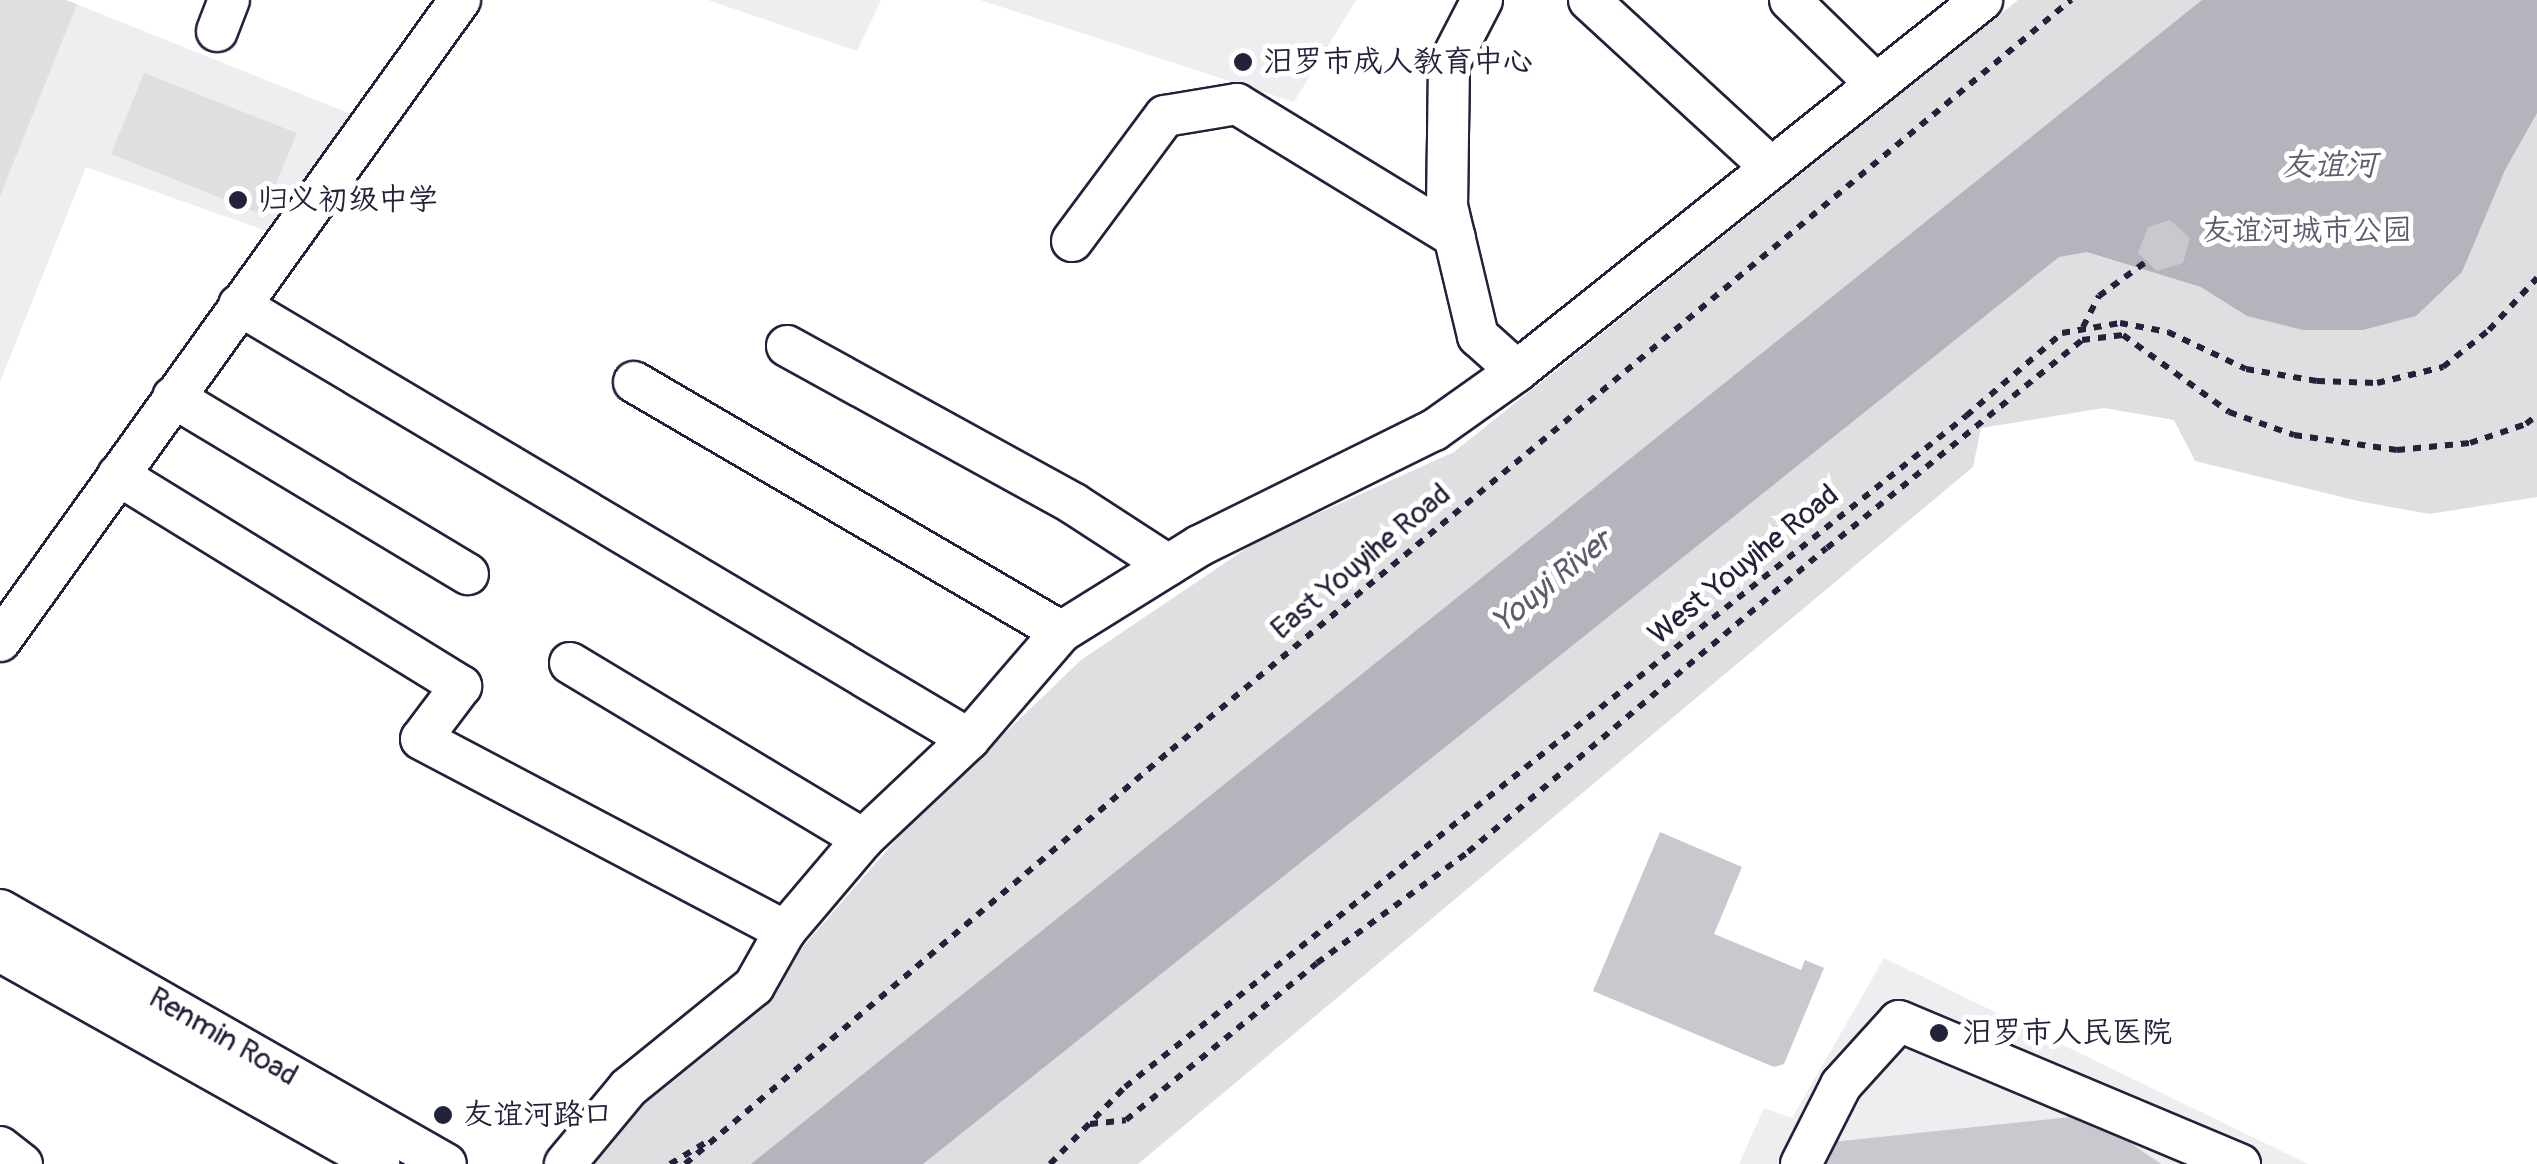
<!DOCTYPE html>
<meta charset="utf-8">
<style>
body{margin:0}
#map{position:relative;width:2537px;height:1164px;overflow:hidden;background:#fff;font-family:Pangolin,"LXGW WenKai TC",sans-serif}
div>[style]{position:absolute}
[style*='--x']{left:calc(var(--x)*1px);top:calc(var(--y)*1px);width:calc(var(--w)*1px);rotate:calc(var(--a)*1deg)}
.built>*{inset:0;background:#eeeef1}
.green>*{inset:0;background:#dfdfe2}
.water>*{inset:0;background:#b4b4bc}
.building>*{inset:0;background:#c8c8cf}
.path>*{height:6px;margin-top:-3px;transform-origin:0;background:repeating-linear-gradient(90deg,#22223b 0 8px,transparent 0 16px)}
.roads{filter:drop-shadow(2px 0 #22223b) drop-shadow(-2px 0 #22223b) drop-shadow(0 2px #22223b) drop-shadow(0 -2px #22223b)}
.minor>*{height:40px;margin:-20px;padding:0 20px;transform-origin:20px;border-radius:20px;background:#fff}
.dots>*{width:28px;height:28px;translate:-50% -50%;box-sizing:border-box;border:5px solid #fff;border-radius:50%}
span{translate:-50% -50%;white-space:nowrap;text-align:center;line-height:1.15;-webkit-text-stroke:10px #fff;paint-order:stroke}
.poi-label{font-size:30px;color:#22223b}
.left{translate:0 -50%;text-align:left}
.park-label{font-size:30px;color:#5b5b6d}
.street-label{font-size:30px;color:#22223b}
.water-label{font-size:32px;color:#5c5c6f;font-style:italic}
</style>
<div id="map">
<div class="built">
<i style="clip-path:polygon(0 0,66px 0,361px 118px,272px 233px,86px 167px,0 382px)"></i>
<i style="clip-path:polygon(708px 0,881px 0,857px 51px)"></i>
<i style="clip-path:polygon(980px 0,1356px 0,1294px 102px)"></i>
<i style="clip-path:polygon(1884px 958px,2308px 1164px,1739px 1164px,1764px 1108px,1792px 1118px)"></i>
</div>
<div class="green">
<i style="clip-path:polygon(0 0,66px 0,77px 4px,0 196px)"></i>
<i style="clip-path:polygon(2018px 0,2537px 0,2537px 497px,2429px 514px,2358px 501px,2195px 461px,2174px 420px,2104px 408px,1981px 428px,1973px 467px,1138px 1164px,579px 1164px,635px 1096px,762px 994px,907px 827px,1081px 660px,1259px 540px,1454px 452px)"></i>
<i style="clip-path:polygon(144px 73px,297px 133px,263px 215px,111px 154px)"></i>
</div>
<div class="water">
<i style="clip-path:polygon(2202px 0,2537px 0,2537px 113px,2505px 170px,2462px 272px,2416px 316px,2363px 330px,2303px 330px,2247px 316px,2201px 287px,2087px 252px,2059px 257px,923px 1164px,751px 1164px)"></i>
</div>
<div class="building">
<i style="clip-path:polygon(2170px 220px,2190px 238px,2183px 263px,2157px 271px,2138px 253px,2148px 227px)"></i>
<i style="clip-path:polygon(1660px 832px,1742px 867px,1714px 934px,1801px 970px,1805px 960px,1824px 968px,1784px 1064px,1774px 1067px,1593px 991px)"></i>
<i style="clip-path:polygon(2090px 1115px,2161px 1164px,1815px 1164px,1813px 1144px)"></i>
</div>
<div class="path">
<i style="--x:2083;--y:327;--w:35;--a:-63"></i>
<i style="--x:2099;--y:296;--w:59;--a:-36.1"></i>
<i style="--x:1090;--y:1124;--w:36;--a:-6"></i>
<i style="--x:1126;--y:1120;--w:247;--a:-39.4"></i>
<i style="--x:1317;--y:963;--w:187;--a:-36.3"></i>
<i style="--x:1468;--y:852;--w:470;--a:-40.3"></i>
<i style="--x:1827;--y:548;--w:329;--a:-39.2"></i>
<i style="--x:2082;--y:340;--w:41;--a:-7"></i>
<i style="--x:2123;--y:335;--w:131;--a:36"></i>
<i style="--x:2229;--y:412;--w:69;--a:19.5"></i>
<i style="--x:2294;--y:435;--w:104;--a:8.3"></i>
<i style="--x:2397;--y:450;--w:73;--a:-5.5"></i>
<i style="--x:2470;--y:443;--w:59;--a:-18.7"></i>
<i style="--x:2526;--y:424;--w:14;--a:-39"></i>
<i style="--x:670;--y:1164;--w:41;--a:-31"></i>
<i style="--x:685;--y:1164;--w:638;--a:-40.43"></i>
<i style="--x:1171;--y:750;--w:1172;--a:-39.81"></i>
<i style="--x:1050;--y:1164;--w:107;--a:-45.8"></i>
<i style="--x:1125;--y:1087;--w:1076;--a:-38.58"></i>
<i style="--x:1966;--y:416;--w:127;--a:-40.8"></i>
<i style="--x:2062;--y:333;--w:59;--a:-9.8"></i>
<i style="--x:2120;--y:323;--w:49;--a:10.6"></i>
<i style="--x:2168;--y:332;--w:86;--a:25.4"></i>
<i style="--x:2246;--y:369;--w:72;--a:9.6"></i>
<i style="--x:2317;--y:381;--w:60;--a:1.9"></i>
<i style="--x:2377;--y:383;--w:68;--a:-13.6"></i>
<i style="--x:2443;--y:367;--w:59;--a:-38.8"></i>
<i style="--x:2489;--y:330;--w:71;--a:-47.3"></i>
</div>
<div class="roads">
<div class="minor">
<i style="--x:1482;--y:0;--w:72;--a:117.3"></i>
<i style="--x:1449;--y:64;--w:142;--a:90.8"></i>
<i style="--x:1447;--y:206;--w:134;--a:76.6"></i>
<i style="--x:1478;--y:336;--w:52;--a:41.9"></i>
<i style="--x:1589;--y:0;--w:248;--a:42.6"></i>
<i style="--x:1790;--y:0;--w:120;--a:44.3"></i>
<i style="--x:217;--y:31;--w:33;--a:-69"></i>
<i style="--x:1072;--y:241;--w:156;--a:-53.4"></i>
<i style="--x:1165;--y:116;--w:73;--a:-9.5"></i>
<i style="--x:1237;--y:104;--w:255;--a:31.4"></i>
<i style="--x:239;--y:305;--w:849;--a:30.73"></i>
<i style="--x:787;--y:346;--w:328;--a:28.8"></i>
<i style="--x:1074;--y:504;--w:112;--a:33"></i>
<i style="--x:634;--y:382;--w:495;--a:30.3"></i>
<i style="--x:173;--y:397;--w:344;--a:31"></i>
<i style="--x:118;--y:475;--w:403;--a:31.6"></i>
<i style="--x:461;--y:686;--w:66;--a:127"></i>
<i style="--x:421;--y:739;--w:412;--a:27.8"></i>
<i style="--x:0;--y:641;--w:789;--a:-54.34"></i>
<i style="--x:570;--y:663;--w:342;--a:31"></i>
<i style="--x:0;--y:910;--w:513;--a:29.66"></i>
<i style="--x:0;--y:951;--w:435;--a:29.3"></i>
<i style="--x:0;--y:1147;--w:28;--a:38"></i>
<i style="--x:565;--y:1164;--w:99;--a:-50.3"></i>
<i style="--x:628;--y:1088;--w:162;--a:-39"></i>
<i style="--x:754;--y:986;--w:63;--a:-60.6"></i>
<i style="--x:785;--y:931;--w:121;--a:-49.7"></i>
<i style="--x:863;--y:839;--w:146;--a:-43.3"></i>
<i style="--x:969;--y:739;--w:141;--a:-49.3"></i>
<i style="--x:1061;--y:632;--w:163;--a:-31.9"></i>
<i style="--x:1199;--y:546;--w:262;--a:-26.3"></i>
<i style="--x:1434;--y:430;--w:102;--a:-35.4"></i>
<i style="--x:1517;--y:371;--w:595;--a:-38.58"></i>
<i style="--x:1801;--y:1164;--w:89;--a:-63.1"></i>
<i style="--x:1841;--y:1085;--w:86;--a:-47.8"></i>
<i style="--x:1899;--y:1021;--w:370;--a:22.8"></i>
</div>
</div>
<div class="dots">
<i style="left:1243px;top:62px;background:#22223b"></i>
<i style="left:238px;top:200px;background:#22223b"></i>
<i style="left:1939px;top:1033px;background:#22223b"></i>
<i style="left:443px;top:1115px;background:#22223b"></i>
</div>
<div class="poi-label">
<span class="left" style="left:1263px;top:62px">汨罗市成人教育中心</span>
<span class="left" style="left:258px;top:200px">归义初级中学</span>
<span class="left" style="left:1962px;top:1033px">汨罗市人民医院</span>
<span class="left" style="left:463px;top:1115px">友谊河路口</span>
</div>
<div class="park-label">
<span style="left:2307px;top:231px">友谊河城市公园</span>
</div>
<div class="street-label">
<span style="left:1361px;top:562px;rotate:-40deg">East Youyihe Road</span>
<span style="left:1744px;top:565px;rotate:-39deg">West Youyihe Road</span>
<span style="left:223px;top:1037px;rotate:30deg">Renmin Road</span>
</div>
<div class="water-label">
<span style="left:2329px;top:165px">友谊河</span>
<span style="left:1552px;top:582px;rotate:-39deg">Youyi River</span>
</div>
</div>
